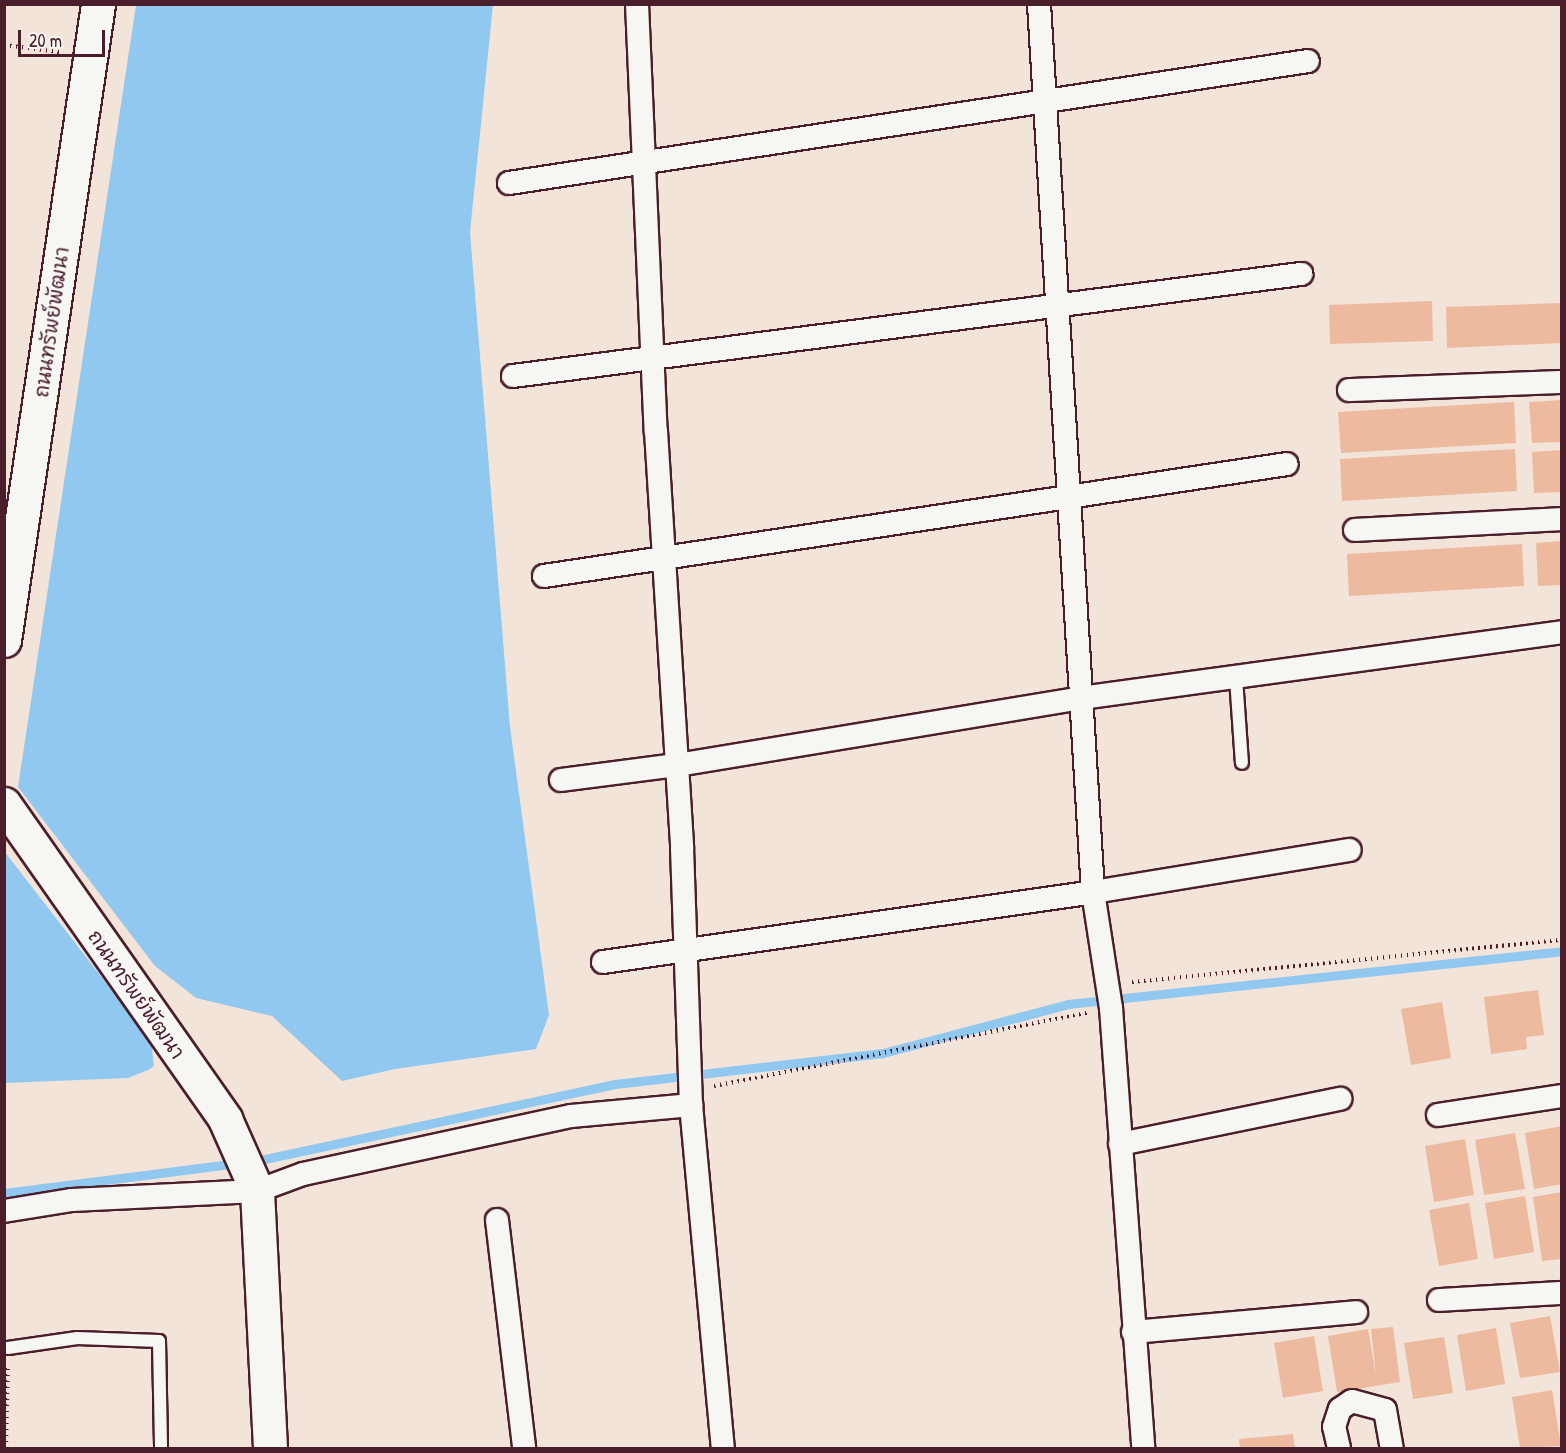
<!DOCTYPE html>
<meta charset="utf-8">
<style>
body{margin:0}
#map{position:relative;width:1566px;height:1453px;overflow:hidden;background:#f3e4d9;font-family:"Patrick Hand","Playpen Sans Thai",sans-serif}
div>[style]{position:absolute}
[style*='--x']{left:calc(var(--x)*1px);top:calc(var(--y)*1px);width:calc(var(--w)*1px);rotate:calc(var(--a)*1deg)}
.water>*{inset:0;background:#91c8f0}
.stream>*{height:9px;margin:-4.5px;padding:0 4.5px;transform-origin:4.5px;border-radius:4.5px;background:#91c8f0}
.building>*{inset:0;background:#edb99f}
.path>*{height:4px;margin-top:-2px;transform-origin:0;background:repeating-linear-gradient(90deg,#4a1f2b 0 1.5px,transparent 0 6px)}
.roads{filter:drop-shadow(2px 0 #4a1f2b) drop-shadow(-2px 0 #4a1f2b) drop-shadow(0 2px #4a1f2b) drop-shadow(0 -2px #4a1f2b)}
.lane>*{height:12px;margin:-6px;padding:0 6px;transform-origin:6px;border-radius:6px;background:#f6f6f2}
.street>*{height:22px;margin:-11px;padding:0 11px;transform-origin:11px;border-radius:11px;background:#f6f6f2}
.secondary>*{height:33px;margin:-16.5px;padding:0 16.5px;transform-origin:16.5px;border-radius:16.5px;background:#f6f6f2}
span{translate:-50% -50%;white-space:nowrap;text-align:center;line-height:1.15;-webkit-text-stroke:4.5px #f6f6f2;paint-order:stroke}
.street-label{font-size:20px;color:#4a1f2b}
.frame{position:absolute;inset:0;border:6px solid #4a1f2b;pointer-events:none}
.scale{position:absolute;left:18px;top:30px;width:87px;height:27px;box-sizing:border-box;border:3px solid #4a1f2b;border-top:0;padding-left:8px;font-size:18px;line-height:21px;white-space:nowrap;color:#4a1f2b;-webkit-text-stroke:4px #f6f6f2;paint-order:stroke}
</style>
<div id="map">
<div class="water">
<i style="clip-path:polygon(136px 5px,493px 5px,470px 232px,510px 727px,549px 1015px,536px 1049px,395px 1069px,342px 1081px,272px 1016px,196px 998px,155px 966px,18px 787px)"></i>
<i style="clip-path:polygon(4px 851px,151px 1041px,154px 1066px,148px 1070px,128px 1078px,5px 1083px)"></i>
</div>
<div class="stream">
<i style="--x:251;--y:1162;--w:372;--a:-12.1"></i>
<i style="--x:615;--y:1084;--w:270;--a:-6.6"></i>
<i style="--x:883;--y:1053;--w:191;--a:-14.8"></i>
<i style="--x:1068;--y:1004;--w:497;--a:-6.1"></i>
<i style="--x:4;--y:1193;--w:236;--a:-7.3"></i>
</div>
<div class="building">
<i style="clip-path:polygon(1432px 301px,1433px 341px,1330px 344px,1329px 305px)"></i>
<i style="clip-path:polygon(1562px 303px,1562px 343px,1447px 348px,1446px 307px)"></i>
<i style="clip-path:polygon(1562px 400px,1562px 442px,1532px 443px,1529px 402px)"></i>
<i style="clip-path:polygon(1514px 402px,1516px 443px,1341px 453px,1338px 412px)"></i>
<i style="clip-path:polygon(1515px 449px,1517px 491px,1342px 501px,1340px 459px)"></i>
<i style="clip-path:polygon(1562px 450px,1562px 492px,1534px 493px,1532px 452px)"></i>
<i style="clip-path:polygon(1562px 541px,1562px 585px,1538px 586px,1536px 543px)"></i>
<i style="clip-path:polygon(1522px 544px,1524px 586px,1349px 596px,1347px 554px)"></i>
<i style="clip-path:polygon(1538px 990px,1544px 1035px,1526px 1037px,1527px 1049px,1491px 1054px,1484px 997px)"></i>
<i style="clip-path:polygon(1442px 1002px,1451px 1058px,1411px 1065px,1401px 1009px)"></i>
<i style="clip-path:polygon(1562px 1126px,1562px 1184px,1534px 1189px,1525px 1133px)"></i>
<i style="clip-path:polygon(1515px 1133px,1525px 1189px,1484px 1195px,1475px 1140px)"></i>
<i style="clip-path:polygon(1465px 1139px,1474px 1195px,1434px 1202px,1425px 1146px)"></i>
<i style="clip-path:polygon(1562px 1192px,1562px 1259px,1542px 1261px,1533px 1197px)"></i>
<i style="clip-path:polygon(1525px 1196px,1534px 1252px,1494px 1259px,1485px 1203px)"></i>
<i style="clip-path:polygon(1469px 1203px,1478px 1259px,1439px 1266px,1429px 1210px)"></i>
<i style="clip-path:polygon(1550px 1316px,1560px 1372px,1520px 1378px,1510px 1323px)"></i>
<i style="clip-path:polygon(1393px 1327px,1400px 1382px,1337px 1392px,1328px 1336px,1368px 1329px,1376px 1375px,1371px 1329px)"></i>
<i style="clip-path:polygon(1496px 1328px,1505px 1384px,1466px 1391px,1457px 1335px)"></i>
<i style="clip-path:polygon(1314px 1336px,1323px 1391px,1283px 1398px,1274px 1343px)"></i>
<i style="clip-path:polygon(1444px 1337px,1453px 1393px,1413px 1399px,1404px 1343px)"></i>
<i style="clip-path:polygon(1552px 1390px,1561px 1446px,1520px 1448px,1512px 1397px)"></i>
<i style="clip-path:polygon(1293px 1434px,1295px 1448px,1240px 1448px,1239px 1439px)"></i>
</div>
<div class="path">
<i style="--x:4;--y:45;--w:56;--a:7.1"></i>
<i style="--x:1132;--y:982;--w:432;--a:-5.6"></i>
<i style="--x:714;--y:1086;--w:380;--a:-11.1"></i>
<i style="--x:6;--y:1448;--w:80;--a:-88.6"></i>
</div>
<div class="roads">
<div class="lane">
<i style="--x:1236;--y:678;--w:85;--a:86"></i>
<i style="--x:8;--y:1348;--w:70;--a:-8.2"></i>
<i style="--x:77;--y:1338;--w:82;--a:2.1"></i>
<i style="--x:159;--y:1341;--w:107;--a:88.9"></i>
</div>
<div class="street">
<i style="--x:637;--y:4;--w:427;--a:87.5"></i>
<i style="--x:656;--y:431;--w:418;--a:86.4"></i>
<i style="--x:682;--y:848;--w:257;--a:88"></i>
<i style="--x:691;--y:1105;--w:344;--a:84.7"></i>
<i style="--x:1039;--y:4;--w:890;--a:86.52"></i>
<i style="--x:1093;--y:892;--w:117;--a:81.2"></i>
<i style="--x:1111;--y:1008;--w:441;--a:85.8"></i>
<i style="--x:509;--y:183;--w:808;--a:-8.68"></i>
<i style="--x:513;--y:376;--w:795;--a:-7.38"></i>
<i style="--x:1349;--y:390;--w:213;--a:-2.2"></i>
<i style="--x:1355;--y:530;--w:207;--a:-3"></i>
<i style="--x:544;--y:576;--w:751;--a:-8.57"></i>
<i style="--x:561;--y:780;--w:117;--a:-7.4"></i>
<i style="--x:677;--y:765;--w:410;--a:-9.4"></i>
<i style="--x:1081;--y:698;--w:486;--a:-7.8"></i>
<i style="--x:603;--y:962;--w:495;--a:-8.1"></i>
<i style="--x:1093;--y:892;--w:260;--a:-9.3"></i>
<i style="--x:1438;--y:1115;--w:125;--a:-8.7"></i>
<i style="--x:1120;--y:1144;--w:225;--a:-11.6"></i>
<i style="--x:4;--y:1211;--w:69;--a:-9.2"></i>
<i style="--x:72;--y:1200;--w:185;--a:-2.8"></i>
<i style="--x:257;--y:1191;--w:49;--a:-20.3"></i>
<i style="--x:303;--y:1174;--w:274;--a:-12.2"></i>
<i style="--x:571;--y:1116;--w:121;--a:-5.2"></i>
<i style="--x:497;--y:1220;--w:230;--a:83.2"></i>
<i style="--x:1439;--y:1300;--w:123;--a:-3.3"></i>
<i style="--x:1133;--y:1332;--w:224;--a:-5.1"></i>
<i style="--x:1339;--y:1448;--w:22;--a:-103"></i>
<i style="--x:1334;--y:1427;--w:19;--a:-72"></i>
<i style="--x:1340;--y:1409;--w:14;--a:-34"></i>
<i style="--x:1352;--y:1401;--w:34;--a:15"></i>
<i style="--x:1385;--y:1410;--w:39;--a:80"></i>
</div>
<div class="secondary">
<i style="--x:4;--y:640;--w:643;--a:-81.59"></i>
<i style="--x:4;--y:804;--w:385;--a:54.9"></i>
<i style="--x:225;--y:1119;--w:79;--a:66"></i>
<i style="--x:257;--y:1191;--w:257;--a:87.1"></i>
</div>
</div>
<div class="street-label">
<span style="left:51px;top:322px;rotate:-82deg">ถนนทรัพย์พัฒนา</span>
<span style="left:137px;top:994px;rotate:55deg">ถนนทรัพย์พัฒนา</span>
</div>
<div class="frame"></div>
<div class="scale">20 m</div>
</div>
